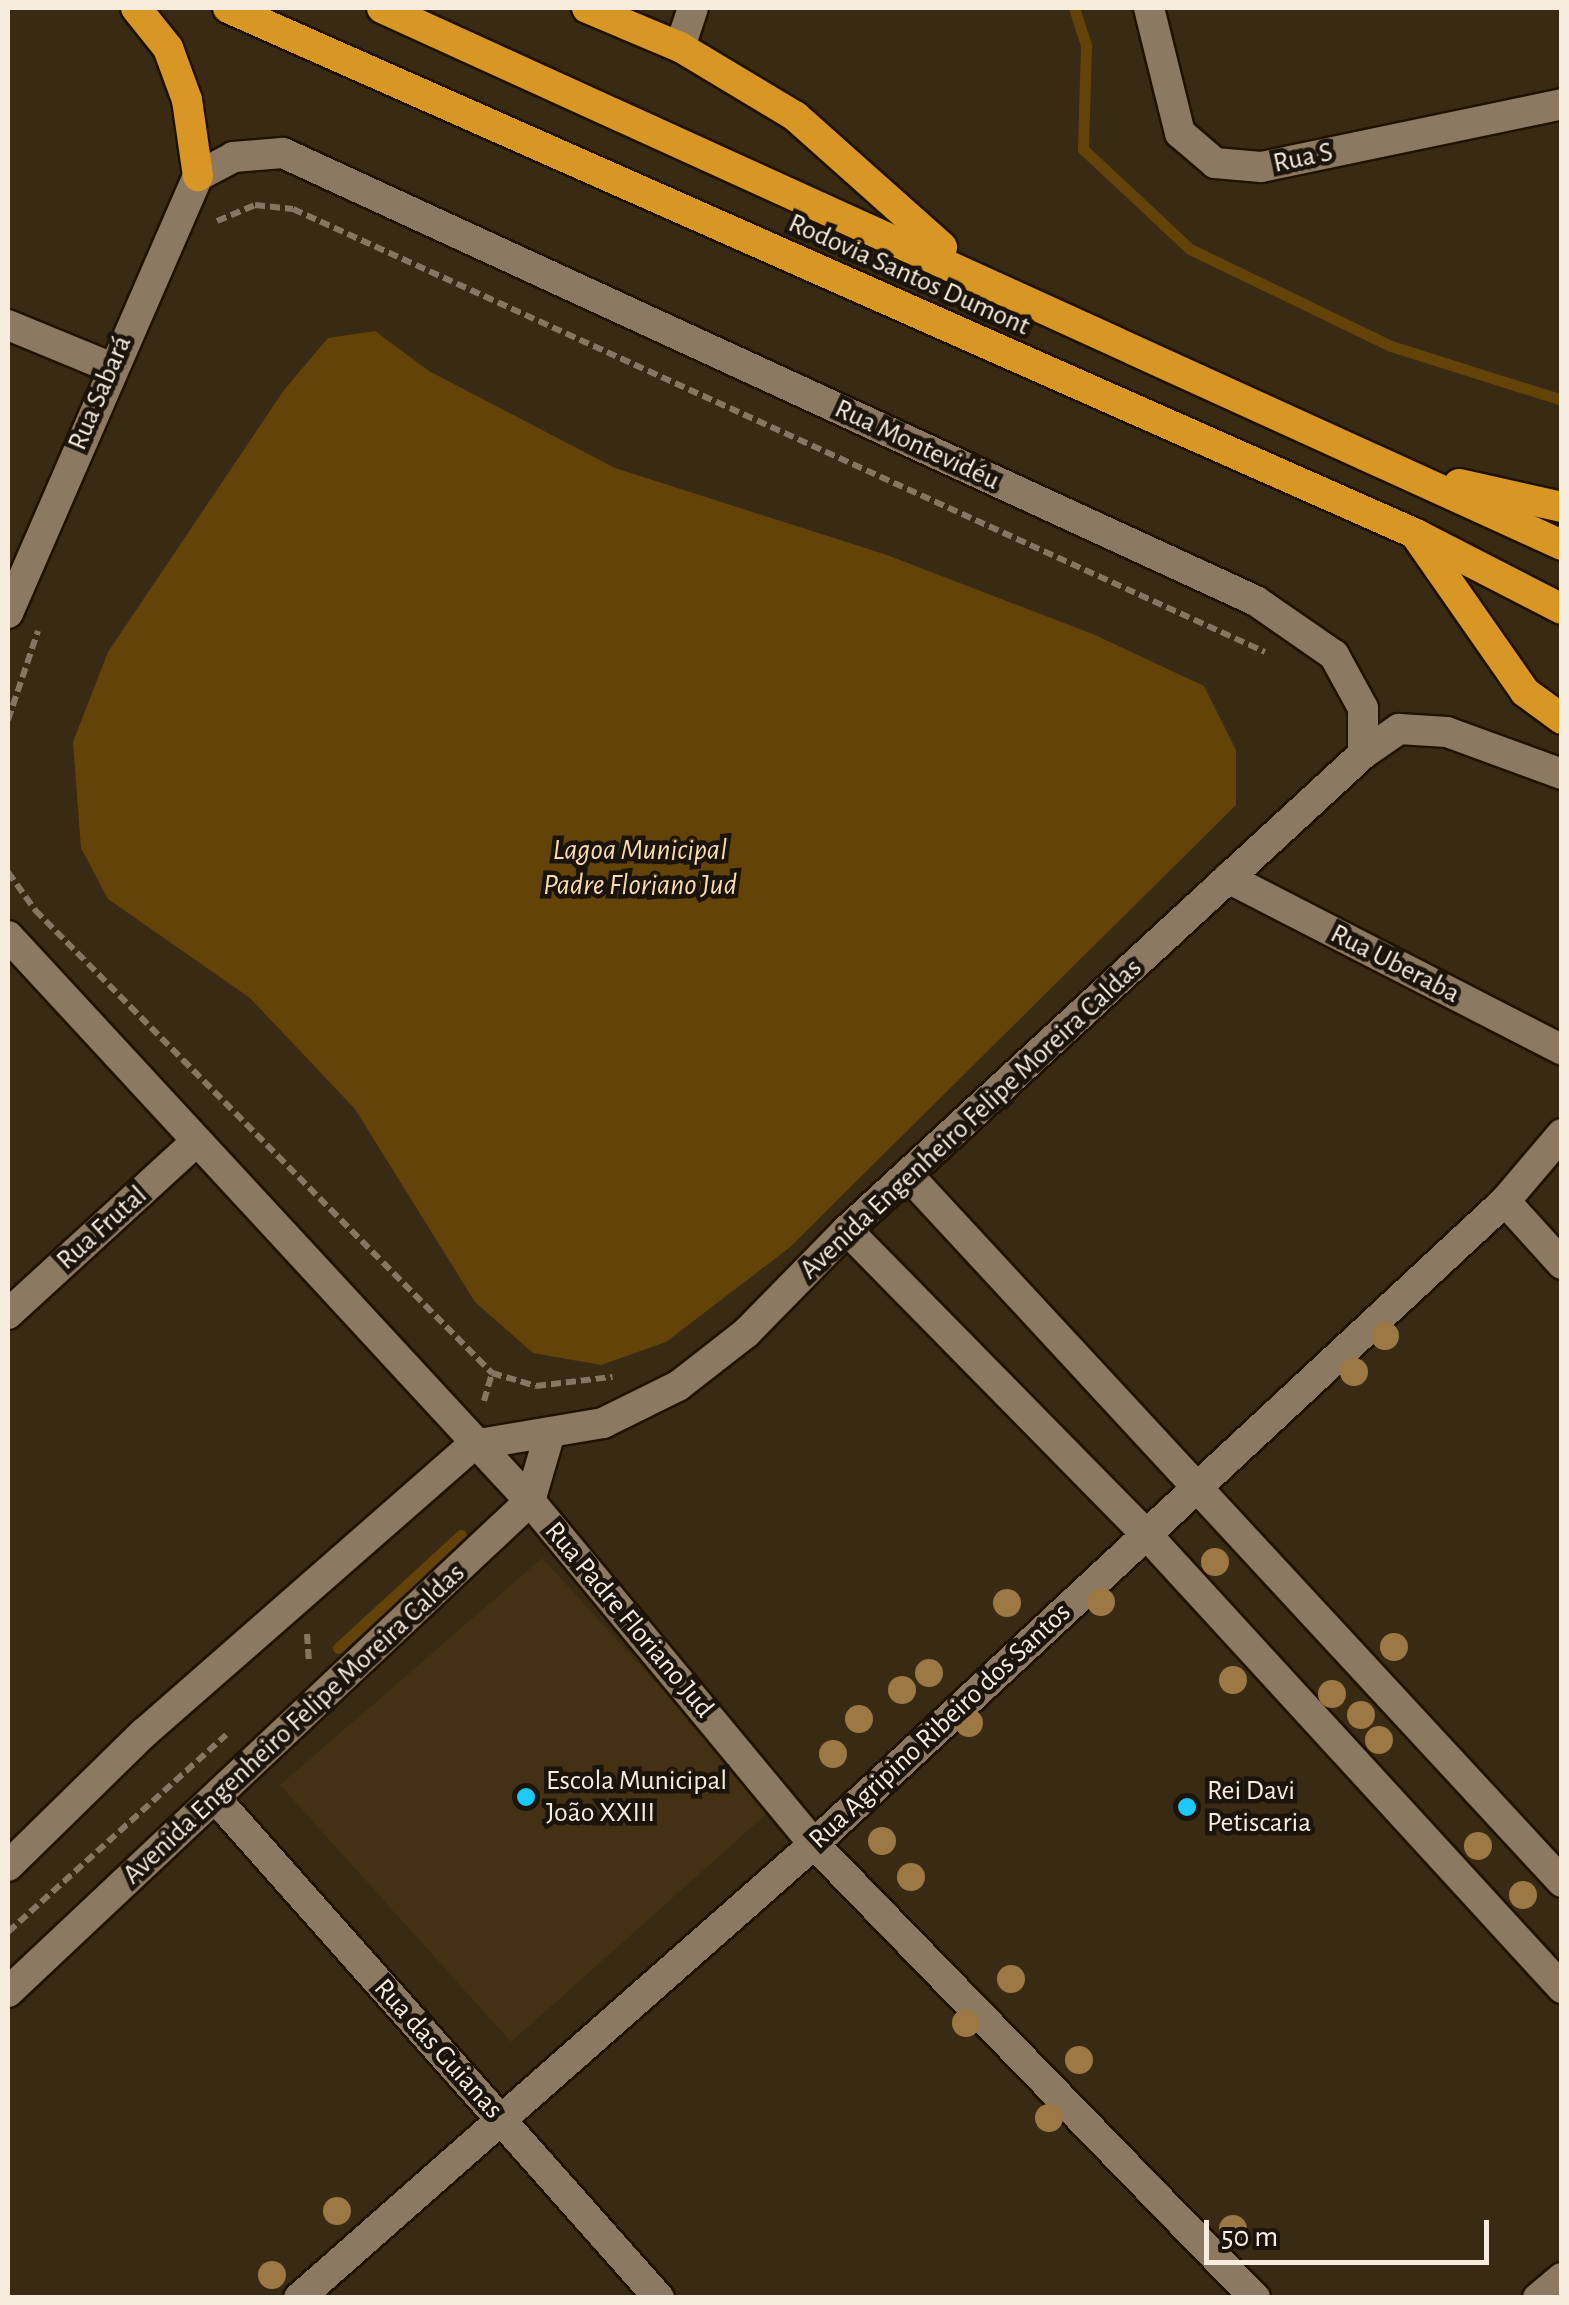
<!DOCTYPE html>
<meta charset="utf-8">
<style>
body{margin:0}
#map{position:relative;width:1569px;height:2305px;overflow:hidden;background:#392a14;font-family:"Alegreya Sans",sans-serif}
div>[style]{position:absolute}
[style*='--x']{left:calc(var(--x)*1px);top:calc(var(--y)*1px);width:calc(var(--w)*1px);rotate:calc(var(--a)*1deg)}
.built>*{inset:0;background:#443113}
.water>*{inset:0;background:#644309}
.stream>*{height:11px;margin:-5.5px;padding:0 5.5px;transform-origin:5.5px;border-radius:5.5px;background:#644309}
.path>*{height:6px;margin-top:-3px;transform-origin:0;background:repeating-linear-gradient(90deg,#847764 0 10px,transparent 0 15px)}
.roads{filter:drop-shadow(2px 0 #201200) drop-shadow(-2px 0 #201200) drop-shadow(0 2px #201200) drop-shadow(0 -2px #201200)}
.minor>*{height:30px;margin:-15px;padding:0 15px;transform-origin:15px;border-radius:15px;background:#8c7961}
.highway>*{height:30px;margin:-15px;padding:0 15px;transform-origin:15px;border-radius:15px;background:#d89625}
.trees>*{width:28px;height:28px;margin:-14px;border-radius:50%;background:#9b7844}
.dots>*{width:28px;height:28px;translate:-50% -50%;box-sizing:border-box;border:5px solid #1b140a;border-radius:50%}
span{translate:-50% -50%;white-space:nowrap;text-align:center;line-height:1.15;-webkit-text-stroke:9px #1b140a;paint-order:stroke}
.street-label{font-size:28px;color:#f7eddf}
.poi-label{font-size:28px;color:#f7eddf}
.left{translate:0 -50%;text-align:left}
.water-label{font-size:30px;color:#fbdbaf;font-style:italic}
.frame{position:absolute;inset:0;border:10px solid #f7eddf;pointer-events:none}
.scale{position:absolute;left:1204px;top:2220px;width:285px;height:45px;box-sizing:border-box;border:5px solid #f7eddf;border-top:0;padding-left:12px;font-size:30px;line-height:35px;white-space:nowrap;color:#f7eddf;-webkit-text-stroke:8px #1b140a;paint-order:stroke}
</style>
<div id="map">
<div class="built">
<i style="clip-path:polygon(542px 1558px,772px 1809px,511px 2042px,280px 1785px)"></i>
</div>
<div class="water">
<i style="clip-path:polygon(375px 331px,429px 371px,615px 468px,887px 555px,1095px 635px,1204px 686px,1236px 750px,1236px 805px,789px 1248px,666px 1342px,601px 1365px,533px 1353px,475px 1302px,355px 1109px,250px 998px,108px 899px,81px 848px,73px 742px,108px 652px,284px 390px,328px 338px)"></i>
</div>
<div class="stream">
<i style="--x:1074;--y:8;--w:40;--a:72"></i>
<i style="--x:1086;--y:46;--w:103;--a:91.7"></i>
<i style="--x:1083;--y:149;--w:146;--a:43.1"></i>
<i style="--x:1190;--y:249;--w:223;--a:25.8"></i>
<i style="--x:1391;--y:346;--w:179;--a:17.5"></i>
<i style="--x:338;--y:1648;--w:167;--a:-42.6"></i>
</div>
<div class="path">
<i style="--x:217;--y:221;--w:41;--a:-22.8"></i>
<i style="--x:255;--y:205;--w:38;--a:6"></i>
<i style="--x:293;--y:209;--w:1068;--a:24.5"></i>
<i style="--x:8;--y:720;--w:94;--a:-71.4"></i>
<i style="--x:8;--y:872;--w:47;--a:54.6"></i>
<i style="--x:35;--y:910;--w:651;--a:45.37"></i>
<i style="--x:492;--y:1373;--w:46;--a:16.5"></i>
<i style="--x:536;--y:1386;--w:77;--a:-6.8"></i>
<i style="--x:484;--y:1401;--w:29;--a:-74"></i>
<i style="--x:307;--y:1634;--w:26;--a:86"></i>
<i style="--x:8;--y:1932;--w:294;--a:-42.1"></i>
</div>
<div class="roads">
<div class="minor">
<i style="--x:1149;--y:8;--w:129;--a:76.1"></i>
<i style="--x:1180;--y:133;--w:46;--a:40.6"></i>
<i style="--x:1215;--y:163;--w:46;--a:5"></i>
<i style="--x:1261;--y:167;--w:308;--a:-11.8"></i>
<i style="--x:680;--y:47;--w:41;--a:-71.6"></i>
<i style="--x:8;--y:325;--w:110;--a:22.4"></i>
<i style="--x:8;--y:613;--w:477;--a:-66.5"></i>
<i style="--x:198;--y:176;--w:40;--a:-28"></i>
<i style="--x:233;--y:157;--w:50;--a:-4.6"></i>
<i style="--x:283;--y:153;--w:1071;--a:24.72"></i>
<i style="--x:1256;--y:601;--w:95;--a:34.7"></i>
<i style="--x:1334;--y:655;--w:60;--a:61.3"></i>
<i style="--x:1363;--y:708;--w:46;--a:90"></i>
<i style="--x:1228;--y:878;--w:376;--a:27.2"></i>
<i style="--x:8;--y:936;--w:769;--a:47.27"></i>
<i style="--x:530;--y:1501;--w:445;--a:50.4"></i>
<i style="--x:814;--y:1844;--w:633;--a:45.83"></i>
<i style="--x:908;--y:1175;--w:963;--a:47.23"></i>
<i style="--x:1505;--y:1201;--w:85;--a:47.9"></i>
<i style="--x:847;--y:1230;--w:426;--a:45.5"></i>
<i style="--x:1146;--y:1534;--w:616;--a:47.5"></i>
<i style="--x:8;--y:1314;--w:255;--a:-42.5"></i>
<i style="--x:217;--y:1800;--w:666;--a:48.41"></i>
<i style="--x:8;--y:1866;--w:190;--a:-44.4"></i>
<i style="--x:144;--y:1733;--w:437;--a:-41.2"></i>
<i style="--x:473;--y:1445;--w:132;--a:-9.6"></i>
<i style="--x:603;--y:1423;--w:84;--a:-26.3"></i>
<i style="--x:678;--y:1386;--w:86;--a:-37.9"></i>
<i style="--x:746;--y:1333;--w:144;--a:-45.6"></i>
<i style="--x:847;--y:1230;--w:702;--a:-42.69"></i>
<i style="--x:1363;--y:754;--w:44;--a:-34.8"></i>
<i style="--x:1399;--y:729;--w:48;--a:3.6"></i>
<i style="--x:1447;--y:732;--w:122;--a:20.1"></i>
<i style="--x:8;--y:1992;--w:717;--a:-43.25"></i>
<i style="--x:530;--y:1501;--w:68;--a:-73.7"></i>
<i style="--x:299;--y:2298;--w:687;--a:-41.4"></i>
<i style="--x:814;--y:1844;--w:944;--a:-42.94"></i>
<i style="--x:1505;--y:1201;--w:88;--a:-49.6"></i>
<i style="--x:1538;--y:2298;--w:31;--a:-40"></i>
</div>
<div class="highway">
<i style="--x:136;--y:8;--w:51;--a:51.3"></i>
<i style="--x:168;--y:48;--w:55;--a:69.9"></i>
<i style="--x:187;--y:100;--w:77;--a:81.8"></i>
<i style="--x:228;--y:8;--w:1299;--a:23.88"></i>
<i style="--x:1416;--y:534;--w:164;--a:27.2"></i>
<i style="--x:382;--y:8;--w:1296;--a:24.47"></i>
<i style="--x:587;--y:8;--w:101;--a:22.8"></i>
<i style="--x:680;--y:47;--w:134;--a:31"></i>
<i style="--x:795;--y:116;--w:197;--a:41.7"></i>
<i style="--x:1459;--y:484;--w:106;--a:12.6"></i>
<i style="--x:1417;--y:537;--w:189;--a:55.1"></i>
<i style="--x:1525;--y:692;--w:46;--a:36.1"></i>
</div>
</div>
<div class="trees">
<i style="left:1385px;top:1336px"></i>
<i style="left:1354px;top:1372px"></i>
<i style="left:1215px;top:1562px"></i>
<i style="left:1101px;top:1602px"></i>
<i style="left:1007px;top:1603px"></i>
<i style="left:1394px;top:1647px"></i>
<i style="left:929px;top:1673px"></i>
<i style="left:1233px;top:1680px"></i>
<i style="left:902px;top:1690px"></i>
<i style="left:1332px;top:1694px"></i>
<i style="left:1361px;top:1715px"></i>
<i style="left:859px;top:1719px"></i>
<i style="left:969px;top:1723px"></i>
<i style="left:1379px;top:1740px"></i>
<i style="left:833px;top:1754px"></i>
<i style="left:882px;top:1841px"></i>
<i style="left:1478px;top:1846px"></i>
<i style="left:911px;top:1877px"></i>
<i style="left:1523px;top:1895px"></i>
<i style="left:1011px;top:1979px"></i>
<i style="left:966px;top:2023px"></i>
<i style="left:1079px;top:2060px"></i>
<i style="left:1049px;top:2118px"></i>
<i style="left:337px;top:2211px"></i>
<i style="left:1233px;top:2229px"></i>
<i style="left:272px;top:2275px"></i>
</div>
<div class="dots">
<i style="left:526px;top:1797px;background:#1bc9fc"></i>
<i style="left:1187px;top:1807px;background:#1bc9fc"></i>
</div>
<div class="street-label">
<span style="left:1303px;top:158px;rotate:-12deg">Rua S</span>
<span style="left:909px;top:275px;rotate:24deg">Rodovia Santos Dumont</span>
<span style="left:100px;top:393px;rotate:-67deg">Rua Sabará</span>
<span style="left:917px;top:445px;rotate:25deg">Rua Montevidéu</span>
<span style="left:1395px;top:964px;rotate:27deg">Rua Uberaba</span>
<span style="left:971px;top:1119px;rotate:-43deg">Avenida Engenheiro Felipe Moreira Caldas</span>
<span style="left:102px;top:1228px;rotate:-42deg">Rua Frutal</span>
<span style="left:629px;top:1620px;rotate:50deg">Rua Padre Floriano Jud</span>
<span style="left:294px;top:1724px;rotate:-43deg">Avenida Engenheiro Felipe Moreira Caldas</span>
<span style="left:940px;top:1726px;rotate:-43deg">Rua Agripino Ribeiro dos Santos</span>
<span style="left:438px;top:2049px;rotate:48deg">Rua das Guianas</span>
</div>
<div class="poi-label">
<span class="left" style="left:546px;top:1797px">Escola Municipal<br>João XXIII</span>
<span class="left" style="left:1207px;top:1807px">Rei Davi<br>Petiscaria</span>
</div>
<div class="water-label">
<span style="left:640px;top:867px">Lagoa Municipal<br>Padre Floriano Jud</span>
</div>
<div class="frame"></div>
<div class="scale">50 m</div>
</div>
